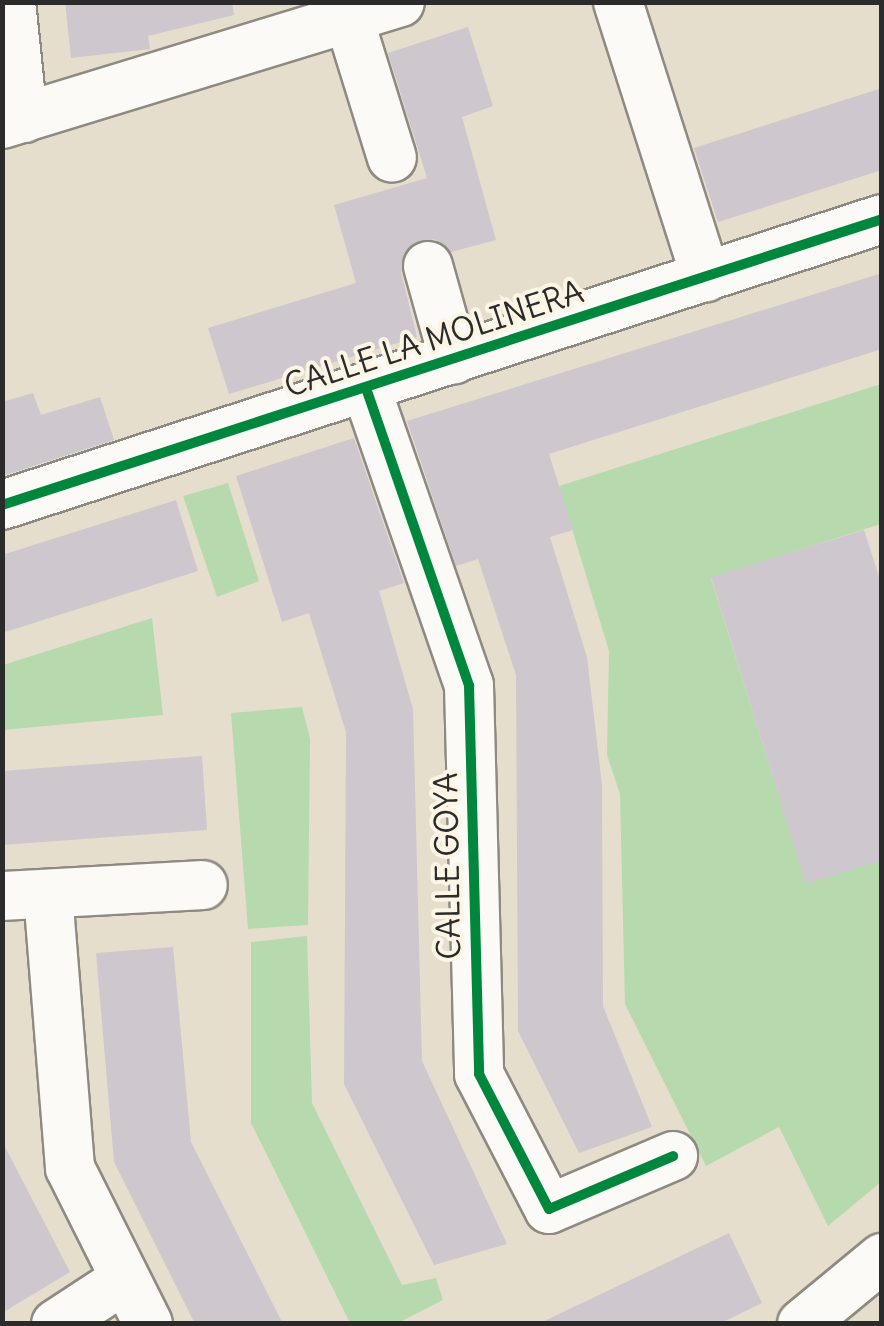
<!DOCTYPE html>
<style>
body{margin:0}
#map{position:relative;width:884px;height:1326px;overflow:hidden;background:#e6decc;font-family:Delius,sans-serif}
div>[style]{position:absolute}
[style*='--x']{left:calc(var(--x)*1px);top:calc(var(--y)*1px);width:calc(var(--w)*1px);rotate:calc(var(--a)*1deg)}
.green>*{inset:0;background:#b6daad}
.building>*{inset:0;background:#cec7cd}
.roads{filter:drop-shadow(2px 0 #8f8a81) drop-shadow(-2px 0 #8f8a81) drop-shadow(0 2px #8f8a81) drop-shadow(0 -2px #8f8a81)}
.minor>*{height:48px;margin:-24px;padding:0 24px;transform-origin:24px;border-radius:24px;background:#fbfaf7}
.cycleway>*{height:10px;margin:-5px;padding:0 5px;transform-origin:5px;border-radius:5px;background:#00873e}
span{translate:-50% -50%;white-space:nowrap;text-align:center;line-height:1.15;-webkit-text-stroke:8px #fcf5e5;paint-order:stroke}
.street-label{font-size:32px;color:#2b2b2b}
.frame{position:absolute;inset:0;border:5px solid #2b2b2b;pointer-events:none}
</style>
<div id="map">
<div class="green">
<i style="clip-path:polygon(881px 384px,881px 524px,711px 578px,806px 883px,881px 860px,881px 1182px,828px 1226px,779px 1127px,706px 1166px,625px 1004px,620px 794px,607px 755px,609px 651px,559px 486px)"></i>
<i style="clip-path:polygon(228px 483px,259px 581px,217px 597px,183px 496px)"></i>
<i style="clip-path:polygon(152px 618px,163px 715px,3px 730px,3px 665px)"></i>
<i style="clip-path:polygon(302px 707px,310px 739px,308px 925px,248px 929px,231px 713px)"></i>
<i style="clip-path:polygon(307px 936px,312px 1103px,402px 1285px,436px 1278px,443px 1300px,398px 1323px,350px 1323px,251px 1123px,251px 942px)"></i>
</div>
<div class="building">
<i style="clip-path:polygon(65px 2px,232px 2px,234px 15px,148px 36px,150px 49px,71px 58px)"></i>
<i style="clip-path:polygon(468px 27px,493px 106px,462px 117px,496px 240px,451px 252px,434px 239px,408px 248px,401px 272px,417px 337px,229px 394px,208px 328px,356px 283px,334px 205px,427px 178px,388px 53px)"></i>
<i style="clip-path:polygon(882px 88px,882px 170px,718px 222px,694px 148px)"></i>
<i style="clip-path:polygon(882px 273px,882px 349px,549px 454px,573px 530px,550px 537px,587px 657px,602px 785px,603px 1006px,652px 1127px,579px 1153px,518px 1031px,516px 675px,478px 559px,456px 566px,407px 421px)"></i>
<i style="clip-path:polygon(33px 393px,41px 415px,100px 397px,114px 440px,2px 476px,2px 402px)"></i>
<i style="clip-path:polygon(354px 438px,404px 583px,379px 591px,413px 709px,422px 1061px,507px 1244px,434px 1265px,344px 1084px,346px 732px,309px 613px,282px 622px,236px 476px)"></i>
<i style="clip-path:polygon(176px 500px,198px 571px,2px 633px,2px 555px)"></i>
<i style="clip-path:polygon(864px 530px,882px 586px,882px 860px,806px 884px,711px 577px)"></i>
<i style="clip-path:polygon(202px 756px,207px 830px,2px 845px,2px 771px)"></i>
<i style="clip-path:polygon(173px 947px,191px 1142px,283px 1324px,195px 1324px,114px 1162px,96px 953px)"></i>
<i style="clip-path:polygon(2px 1141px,70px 1272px,2px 1313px)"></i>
<i style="clip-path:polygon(729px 1233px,762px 1303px,719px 1324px,538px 1324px)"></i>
</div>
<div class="roads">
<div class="minor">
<i style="--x:11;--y:2;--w:117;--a:84.1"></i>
<i style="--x:618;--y:2;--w:289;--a:72.3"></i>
<i style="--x:349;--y:19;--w:145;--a:72.8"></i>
<i style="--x:2;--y:124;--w:416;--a:-17"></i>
<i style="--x:428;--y:266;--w:97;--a:74.4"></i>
<i style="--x:366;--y:388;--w:315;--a:70.9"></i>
<i style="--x:469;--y:686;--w:388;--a:88.5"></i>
<i style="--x:479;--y:1074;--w:152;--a:62.6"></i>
<i style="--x:549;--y:1209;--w:135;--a:-23.1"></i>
<i style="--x:2;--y:505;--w:925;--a:-18"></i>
<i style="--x:48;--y:894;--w:275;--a:85.4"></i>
<i style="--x:70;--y:1168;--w:174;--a:63.4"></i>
<i style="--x:2;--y:896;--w:201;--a:-3.1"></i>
<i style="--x:56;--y:1324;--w:82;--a:-33.1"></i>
<i style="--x:802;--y:1324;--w:104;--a:-39.5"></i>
</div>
</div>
<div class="cycleway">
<i style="--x:366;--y:388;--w:315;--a:70.9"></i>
<i style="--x:469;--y:686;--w:388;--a:88.5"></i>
<i style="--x:479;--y:1074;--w:152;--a:62.6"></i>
<i style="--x:549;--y:1209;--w:135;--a:-23.1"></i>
<i style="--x:2;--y:505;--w:925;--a:-18"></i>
</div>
<div class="street-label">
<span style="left:434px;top:339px;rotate:-18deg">CALLE LA MOLINERA</span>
<span style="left:448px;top:866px;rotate:-91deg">CALLE GOYA</span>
</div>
<div class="frame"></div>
</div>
